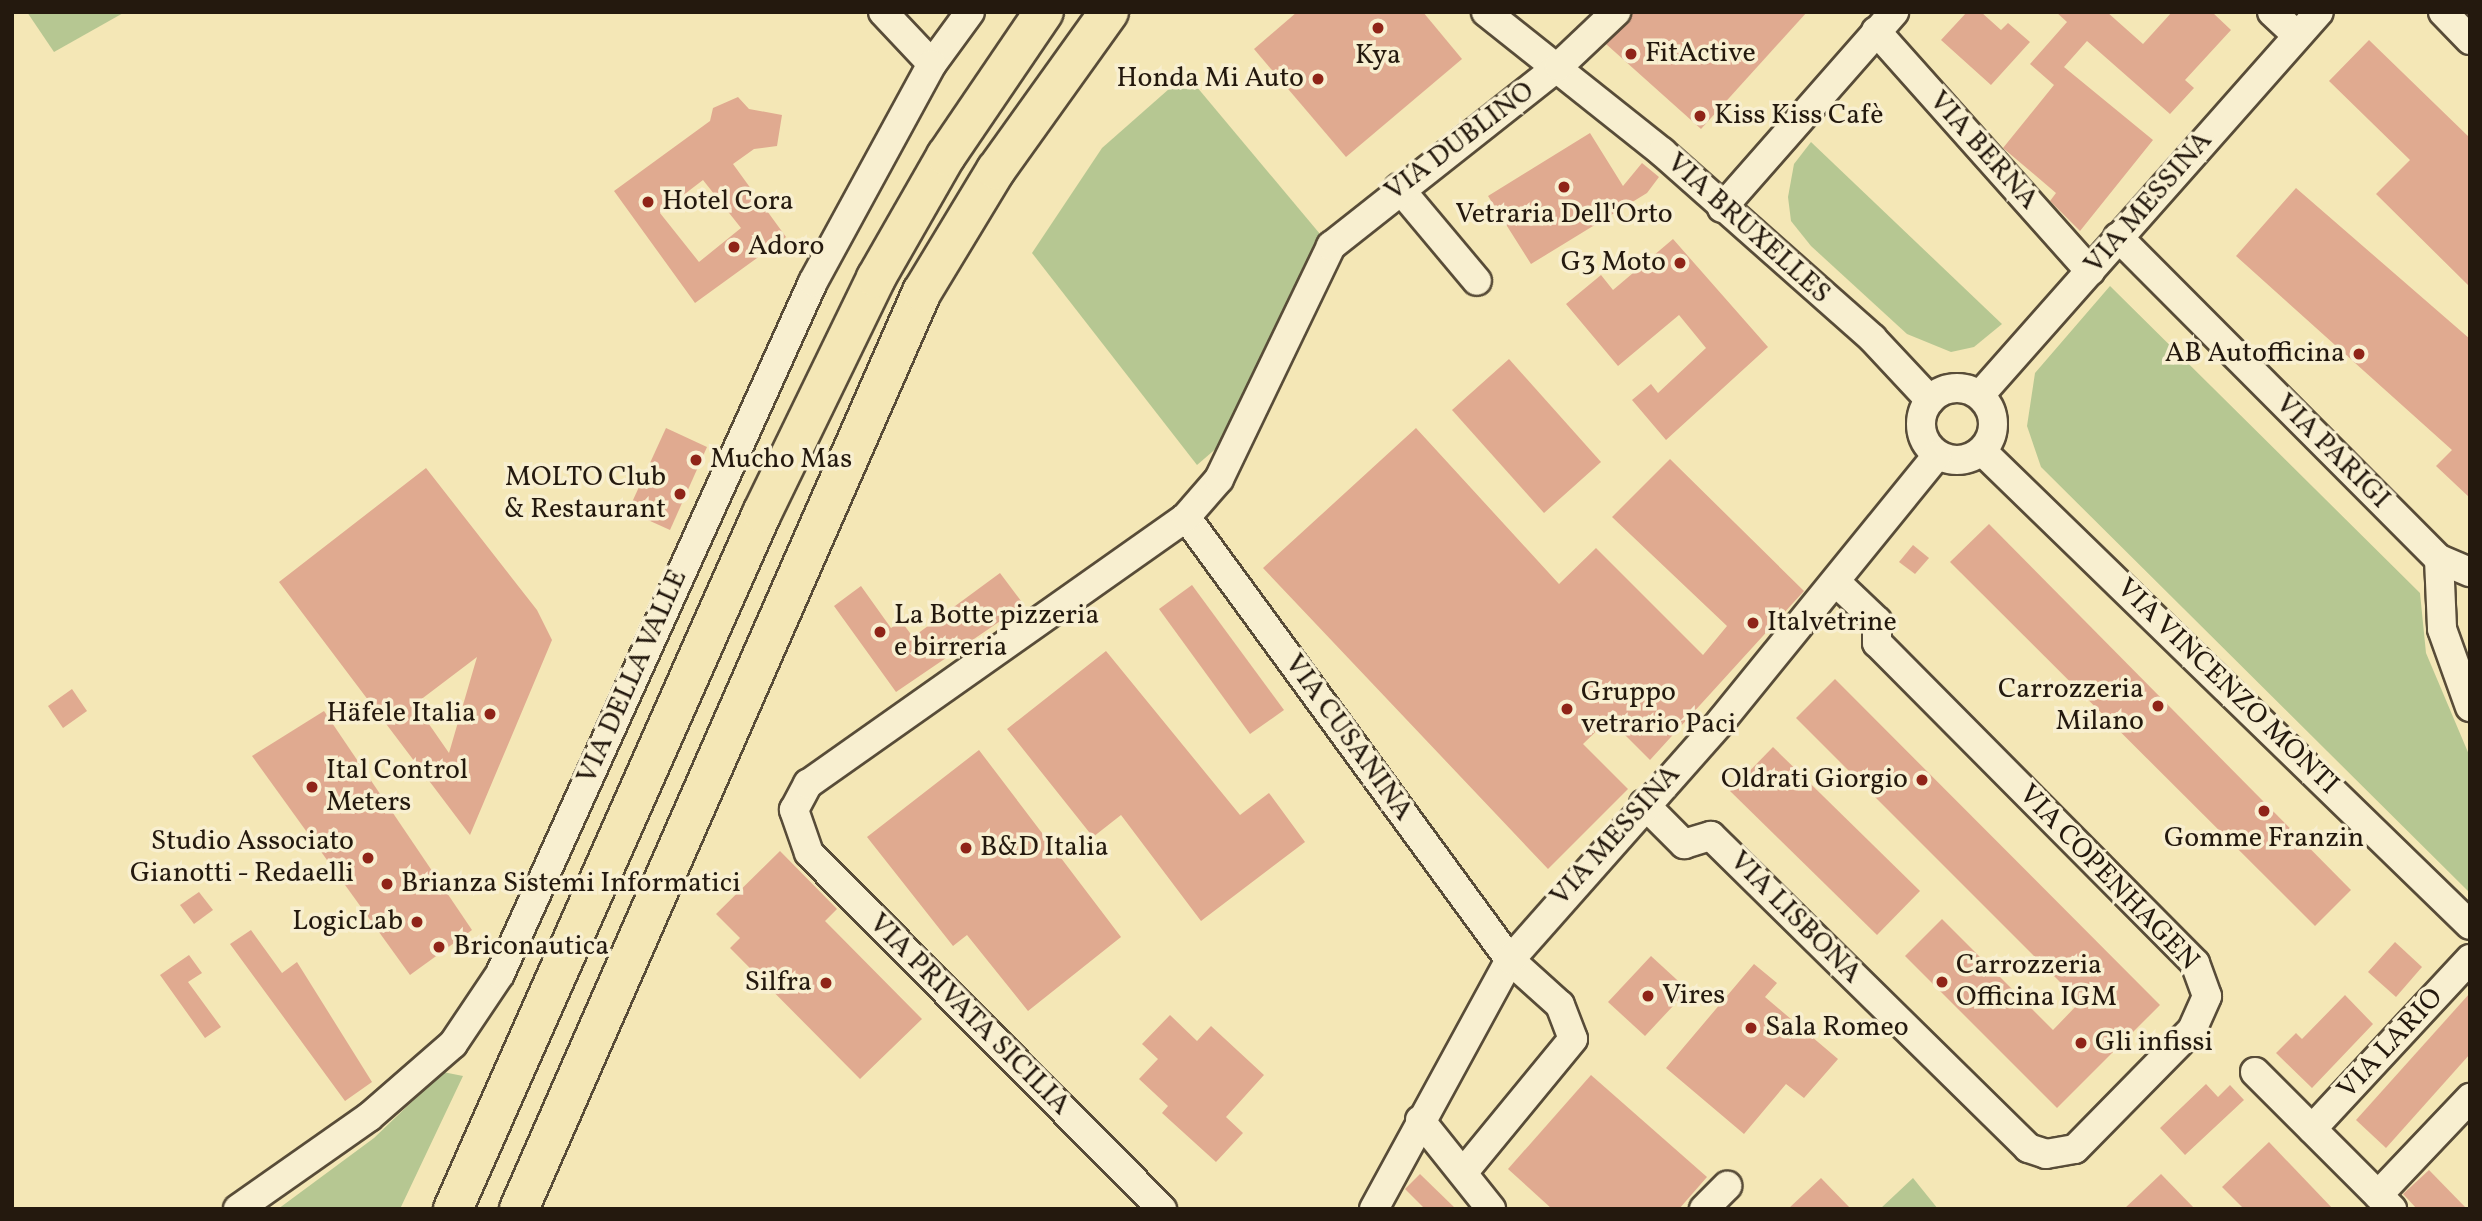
<!DOCTYPE html>
<meta charset="utf-8">
<style>
body{margin:0}
#map{position:relative;width:2482px;height:1221px;overflow:hidden;background:#f4e7b6;font-family:Vollkorn,serif}
div>[style]{position:absolute}
[style*='--x']{left:calc(var(--x)*1px);top:calc(var(--y)*1px);width:calc(var(--w)*1px);rotate:calc(var(--a)*1deg)}
.green>*{inset:0;background:#b6c792}
.building>*{inset:0;background:#e0aa90}
.roads{filter:drop-shadow(2px 0 #584c38) drop-shadow(-2px 0 #584c38) drop-shadow(0 2px #584c38) drop-shadow(0 -2px #584c38)}
.minor>*{height:28px;margin:-14px;padding:0 14px;transform-origin:14px;border-radius:14px;background:#f8efd0}
.minor>.ring{margin:-14px;padding:0;box-sizing:content-box;background:none;border:28px solid #f8efd0;border-radius:50%}
.highway>*{height:38px;margin:-19px;padding:0 19px;transform-origin:19px;border-radius:19px;background:#f4e7b6}
.dots>*{width:19px;height:19px;translate:-50% -50%;box-sizing:border-box;border:4px solid #f8efd0;border-radius:50%}
span{translate:-50% -50%;white-space:nowrap;text-align:center;line-height:1.15;-webkit-text-stroke:7px #f8efd0;paint-order:stroke}
.poi-label{font-size:28px;color:#24190e}
.left{translate:0 -50%;text-align:left}
.right{translate:-100% -50%;text-align:right}
.street-label{font-size:28px;color:#24190e}
.frame{position:absolute;inset:0;border:14px solid #24190e;pointer-events:none}
</style>
<div id="map">
<div class="green">
<i style="clip-path:polygon(27px 12px,125px 12px,54px 52px)"></i>
<i style="clip-path:polygon(1186px 74px,1320px 234px,1219px 446px,1197px 465px,1032px 253px,1102px 148px)"></i>
<i style="clip-path:polygon(1811px 142px,2002px 324px,1974px 347px,1951px 352px,1907px 334px,1811px 246px,1791px 221px,1788px 197px,1794px 164px)"></i>
<i style="clip-path:polygon(2110px 286px,2420px 593px,2426px 653px,2470px 757px,2470px 893px,2041px 467px,2027px 426px,2035px 373px)"></i>
<i style="clip-path:polygon(443px 1072px,463px 1076px,400px 1209px,278px 1209px,374px 1138px)"></i>
<i style="clip-path:polygon(1913px 1178px,1938px 1209px,1880px 1209px)"></i>
</div>
<div class="building">
<i style="clip-path:polygon(1297px 12px,1423px 12px,1462px 59px,1346px 157px,1254px 49px)"></i>
<i style="clip-path:polygon(1807px 12px,1701px 129px,1606px 44px,1634px 12px)"></i>
<i style="clip-path:polygon(1967px 12px,1981px 12px,2001px 30px,2008px 23px,2030px 42px,1991px 85px,1941px 40px)"></i>
<i style="clip-path:polygon(2056px 12px,2107px 12px,2143px 44px,2172px 12px,2212px 12px,2231px 30px,2185px 80px,2194px 88px,2170px 114px,2087px 41px,2064px 67px,2153px 140px,2080px 231px,2050px 201px,2056px 193px,2003px 148px,2054px 85px,2030px 64px,2067px 22px)"></i>
<i style="clip-path:polygon(2369px 40px,2470px 138px,2470px 287px,2376px 194px,2410px 160px,2329px 81px)"></i>
<i style="clip-path:polygon(evenodd,738px 97px,749px 109px,782px 115px,777px 146px,754px 149px,733px 164px,786px 237px,695px 303px,614px 191px,710px 121px,713px 108px,738px 97px,703px 180px,741px 228px,699px 262px,660px 213px,703px 180px)"></i>
<i style="clip-path:polygon(1590px 133px,1623px 186px,1642px 163px,1659px 177px,1647px 193px,1531px 264px,1488px 196px)"></i>
<i style="clip-path:polygon(2296px 188px,2470px 339px,2470px 498px,2436px 466px,2452px 450px,2236px 256px)"></i>
<i style="clip-path:polygon(1673px 239px,1768px 347px,1666px 440px,1632px 400px,1651px 384px,1658px 393px,1706px 348px,1679px 315px,1618px 366px,1566px 304px,1601px 275px,1613px 290px)"></i>
<i style="clip-path:polygon(1509px 359px,1601px 462px,1544px 513px,1452px 410px)"></i>
<i style="clip-path:polygon(666px 428px,707px 447px,670px 530px,628px 511px)"></i>
<i style="clip-path:polygon(1416px 428px,1559px 584px,1596px 548px,1703px 655px,1727px 626px,1612px 517px,1670px 459px,1804px 591px,1650px 760px,1609px 719px,1583px 744px,1628px 789px,1548px 869px,1263px 568px)"></i>
<i style="clip-path:polygon(evenodd,426px 468px,537px 610px,552px 640px,470px 835px,279px 582px,426px 468px,477px 657px,449px 753px,415px 704px,477px 657px)"></i>
<i style="clip-path:polygon(1989px 524px,2351px 890px,2315px 926px,1950px 562px)"></i>
<i style="clip-path:polygon(1913px 545px,1929px 558px,1915px 574px,1899px 562px)"></i>
<i style="clip-path:polygon(1000px 573px,1024px 605px,896px 692px,834px 606px,861px 586px,891px 628px,901px 621px,913px 637px)"></i>
<i style="clip-path:polygon(1192px 585px,1284px 710px,1250px 734px,1159px 609px)"></i>
<i style="clip-path:polygon(1106px 651px,1240px 815px,1269px 793px,1305px 842px,1201px 921px,1121px 815px,1093px 837px,1007px 729px)"></i>
<i style="clip-path:polygon(1835px 679px,2160px 1005px,2057px 1108px,1905px 956px,1942px 919px,2053px 1030px,2080px 1002px,1796px 718px)"></i>
<i style="clip-path:polygon(72px 689px,87px 711px,63px 728px,48px 706px)"></i>
<i style="clip-path:polygon(324px 711px,472px 930px,410px 975px,252px 756px)"></i>
<i style="clip-path:polygon(1773px 747px,1920px 891px,1877px 935px,1730px 791px)"></i>
<i style="clip-path:polygon(979px 750px,1121px 937px,1028px 1011px,967px 935px,953px 946px,867px 837px)"></i>
<i style="clip-path:polygon(780px 851px,837px 909px,825px 921px,922px 1019px,860px 1079px,730px 948px,740px 938px,716px 914px)"></i>
<i style="clip-path:polygon(199px 892px,213px 910px,194px 924px,180px 905px)"></i>
<i style="clip-path:polygon(251px 930px,282px 973px,297px 962px,372px 1082px,345px 1101px,230px 944px)"></i>
<i style="clip-path:polygon(2395px 942px,2422px 967px,2396px 997px,2368px 972px)"></i>
<i style="clip-path:polygon(189px 955px,202px 973px,188px 982px,221px 1027px,205px 1038px,160px 975px)"></i>
<i style="clip-path:polygon(1651px 956px,1688px 990px,1645px 1036px,1608px 1002px)"></i>
<i style="clip-path:polygon(1754px 964px,1777px 983px,1765px 997px,1838px 1059px,1804px 1098px,1786px 1084px,1744px 1134px,1666px 1068px)"></i>
<i style="clip-path:polygon(2470px 993px,2470px 1054px,2386px 1148px,2356px 1120px)"></i>
<i style="clip-path:polygon(2345px 995px,2373px 1024px,2312px 1088px,2276px 1053px,2296px 1033px,2302px 1039px)"></i>
<i style="clip-path:polygon(1170px 1015px,1197px 1041px,1211px 1026px,1264px 1075px,1226px 1117px,1243px 1133px,1216px 1162px,1162px 1113px,1168px 1106px,1139px 1079px,1158px 1059px,1142px 1044px)"></i>
<i style="clip-path:polygon(1591px 1075px,1707px 1177px,1679px 1209px,1552px 1209px,1508px 1169px)"></i>
<i style="clip-path:polygon(2206px 1084px,2218px 1097px,2230px 1085px,2244px 1100px,2185px 1155px,2160px 1128px)"></i>
<i style="clip-path:polygon(2269px 1142px,2333px 1209px,2244px 1209px,2222px 1187px)"></i>
<i style="clip-path:polygon(2429px 1170px,2467px 1209px,2417px 1209px,2403px 1194px)"></i>
<i style="clip-path:polygon(1420px 1174px,1456px 1209px,1425px 1209px,1405px 1189px)"></i>
<i style="clip-path:polygon(2161px 1174px,2195px 1209px,2124px 1209px)"></i>
<i style="clip-path:polygon(1821px 1178px,1851px 1209px,1788px 1209px)"></i>
</div>
<div class="roads">
<div class="minor">
<i style="--x:883;--y:12;--w:71;--a:46.7"></i>
<i style="--x:932;--y:64;--w:64;--a:-53.8"></i>
<i style="--x:1486;--y:12;--w:225;--a:38.5"></i>
<i style="--x:1662;--y:152;--w:281;--a:41.5"></i>
<i style="--x:1872;--y:338;--w:85;--a:46.9"></i>
<i style="--x:2272;--y:12;--w:34;--a:43"></i>
<i style="--x:2443;--y:12;--w:39;--a:46"></i>
<i style="--x:1876;--y:31;--w:322;--a:48.3"></i>
<i style="--x:1399;--y:188;--w:121;--a:50"></i>
<i style="--x:1722;--y:208;--w:261;--a:-48.7"></i>
<i style="--x:2118;--y:237;--w:455;--a:45.1"></i>
<i style="--x:2439;--y:559;--w:34;--a:23"></i>
<i class="ring" style="left:1921px;top:388px;width:44px;height:44px"></i>
<i style="--x:1980;--y:395;--w:511;--a:-48.49"></i>
<i style="--x:1982;--y:451;--w:680;--a:44.17"></i>
<i style="--x:1186;--y:517;--w:549;--a:53.82"></i>
<i style="--x:1510;--y:960;--w:67;--a:42"></i>
<i style="--x:1560;--y:1005;--w:36;--a:69"></i>
<i style="--x:1573;--y:1039;--w:173;--a:129.4"></i>
<i style="--x:2439;--y:559;--w:70;--a:87.5"></i>
<i style="--x:2442;--y:629;--w:83;--a:70.3"></i>
<i style="--x:1644;--y:804;--w:57;--a:45"></i>
<i style="--x:1684;--y:844;--w:28;--a:-17"></i>
<i style="--x:1711;--y:836;--w:445;--a:44.5"></i>
<i style="--x:2028;--y:1148;--w:19;--a:18"></i>
<i style="--x:2046;--y:1154;--w:29;--a:-10"></i>
<i style="--x:2075;--y:1149;--w:167;--a:-45.5"></i>
<i style="--x:2192;--y:1030;--w:37;--a:-66"></i>
<i style="--x:2207;--y:996;--w:35;--a:-110"></i>
<i style="--x:2195;--y:963;--w:451;--a:-134.8"></i>
<i style="--x:1877;--y:643;--w:22;--a:-90"></i>
<i style="--x:1877;--y:621;--w:57;--a:-136.4"></i>
<i style="--x:2255;--y:1072;--w:194;--a:45"></i>
<i style="--x:1420;--y:1120;--w:114;--a:51.4"></i>
<i style="--x:2312;--y:1129;--w:232;--a:-47.1"></i>
<i style="--x:2378;--y:1195;--w:134;--a:-46.5"></i>
<i style="--x:238;--y:1209;--w:160;--a:-35.1"></i>
<i style="--x:369;--y:1117;--w:111;--a:-41"></i>
<i style="--x:453;--y:1044;--w:84;--a:-56.1"></i>
<i style="--x:500;--y:974;--w:759;--a:-65.66"></i>
<i style="--x:813;--y:282;--w:248;--a:-61.4"></i>
<i style="--x:1162;--y:1209;--w:501;--a:-134.76"></i>
<i style="--x:809;--y:853;--w:46;--a:-109.2"></i>
<i style="--x:794;--y:810;--w:30;--a:-62"></i>
<i style="--x:808;--y:784;--w:463;--a:-35.2"></i>
<i style="--x:1186;--y:517;--w:50;--a:-49"></i>
<i style="--x:1219;--y:479;--w:259;--a:-64.3"></i>
<i style="--x:1331;--y:246;--w:290;--a:-38.3"></i>
<i style="--x:1559;--y:66;--w:79;--a:-43.5"></i>
<i style="--x:1374;--y:1209;--w:284;--a:-61.4"></i>
<i style="--x:1510;--y:960;--w:320;--a:-48.5"></i>
<i style="--x:1722;--y:720;--w:341;--a:-50.9"></i>
<i style="--x:1704;--y:1209;--w:33;--a:-45"></i>
</div>
<div class="highway">
<i style="--x:453;--y:1209;--w:762;--a:-66.06"></i>
<i style="--x:762;--y:513;--w:261;--a:-64.1"></i>
<i style="--x:876;--y:278;--w:141;--a:-60.2"></i>
<i style="--x:946;--y:156;--w:174;--a:-55.8"></i>
<i style="--x:519;--y:1209;--w:1002;--a:-66.28"></i>
<i style="--x:922;--y:292;--w:143;--a:-58.8"></i>
<i style="--x:996;--y:170;--w:194;--a:-54.4"></i>
</div>
</div>
<div class="dots">
<i style="left:1378px;top:28px;background:#8f2418"></i>
<i style="left:1631px;top:54px;background:#8f2418"></i>
<i style="left:1318px;top:79px;background:#8f2418"></i>
<i style="left:1700px;top:116px;background:#8f2418"></i>
<i style="left:1564px;top:187px;background:#8f2418"></i>
<i style="left:648px;top:202px;background:#8f2418"></i>
<i style="left:734px;top:247px;background:#8f2418"></i>
<i style="left:1680px;top:263px;background:#8f2418"></i>
<i style="left:2359px;top:354px;background:#8f2418"></i>
<i style="left:696px;top:460px;background:#8f2418"></i>
<i style="left:680px;top:494px;background:#8f2418"></i>
<i style="left:1753px;top:623px;background:#8f2418"></i>
<i style="left:880px;top:632px;background:#8f2418"></i>
<i style="left:2158px;top:706px;background:#8f2418"></i>
<i style="left:1567px;top:709px;background:#8f2418"></i>
<i style="left:490px;top:714px;background:#8f2418"></i>
<i style="left:1922px;top:780px;background:#8f2418"></i>
<i style="left:312px;top:787px;background:#8f2418"></i>
<i style="left:2264px;top:811px;background:#8f2418"></i>
<i style="left:966px;top:848px;background:#8f2418"></i>
<i style="left:368px;top:858px;background:#8f2418"></i>
<i style="left:387px;top:884px;background:#8f2418"></i>
<i style="left:417px;top:922px;background:#8f2418"></i>
<i style="left:439px;top:947px;background:#8f2418"></i>
<i style="left:1942px;top:982px;background:#8f2418"></i>
<i style="left:826px;top:983px;background:#8f2418"></i>
<i style="left:1648px;top:996px;background:#8f2418"></i>
<i style="left:1751px;top:1028px;background:#8f2418"></i>
<i style="left:2081px;top:1043px;background:#8f2418"></i>
</div>
<div class="poi-label">
<span class="left" style="left:1645px;top:54px">FitActive</span>
<span style="left:1378px;top:56px">Kya</span>
<span class="right" style="left:1304px;top:79px">Honda Mi Auto</span>
<span class="left" style="left:1714px;top:116px">Kiss Kiss Cafè</span>
<span class="left" style="left:662px;top:202px">Hotel Cora</span>
<span style="left:1564px;top:215px">Vetraria Dell'Orto</span>
<span class="left" style="left:748px;top:247px">Adoro</span>
<span class="right" style="left:1666px;top:263px">G3 Moto</span>
<span class="right" style="left:2345px;top:354px">AB Autofficina</span>
<span class="left" style="left:710px;top:460px">Mucho Mas</span>
<span class="right" style="left:666px;top:494px">MOLTO Club<br>&amp; Restaurant</span>
<span class="left" style="left:894px;top:632px">La Botte pizzeria<br>e birreria</span>
<span class="left" style="left:1767px;top:623px">Italvetrine</span>
<span class="right" style="left:2144px;top:706px">Carrozzeria<br>Milano</span>
<span class="left" style="left:1581px;top:709px">Gruppo<br>vetrario Paci</span>
<span class="right" style="left:476px;top:714px">Häfele Italia</span>
<span class="left" style="left:326px;top:787px">Ital Control<br>Meters</span>
<span class="right" style="left:1908px;top:780px">Oldrati Giorgio</span>
<span style="left:2264px;top:839px">Gomme Franzin</span>
<span class="right" style="left:354px;top:858px">Studio Associato<br>Gianotti - Redaelli</span>
<span class="left" style="left:980px;top:848px">B&amp;D Italia</span>
<span class="left" style="left:401px;top:884px">Brianza Sistemi Informatici</span>
<span class="right" style="left:403px;top:922px">LogicLab</span>
<span class="left" style="left:453px;top:947px">Briconautica</span>
<span class="left" style="left:1956px;top:982px">Carrozzeria<br>Officina IGM</span>
<span class="right" style="left:812px;top:983px">Silfra</span>
<span class="left" style="left:1662px;top:996px">Vires</span>
<span class="left" style="left:1765px;top:1028px">Sala Romeo</span>
<span class="left" style="left:2095px;top:1043px">Gli infissi</span>
</div>
<div class="street-label">
<span style="left:1460px;top:142px;rotate:-37deg">VIA DUBLINO</span>
<span style="left:1983px;top:151px;rotate:48deg">VIA BERNA</span>
<span style="left:2149px;top:203px;rotate:-49deg">VIA MESSINA</span>
<span style="left:1748px;top:229px;rotate:42deg">VIA BRUXELLES</span>
<span style="left:2332px;top:452px;rotate:45deg">VIA PARIGI</span>
<span style="left:633px;top:677px;rotate:-66deg">VIA DELLA VALLE</span>
<span style="left:2227px;top:687px;rotate:44deg">VIA VINCENZO MONTI</span>
<span style="left:1348px;top:738px;rotate:54deg">VIA CUSANINA</span>
<span style="left:1616px;top:836px;rotate:-48deg">VIA MESSINA</span>
<span style="left:2108px;top:878px;rotate:46deg">VIA COPENHAGEN</span>
<span style="left:1795px;top:918px;rotate:45deg">VIA LISBONA</span>
<span style="left:969px;top:1015px;rotate:45deg">VIA PRIVATA SICILIA</span>
<span style="left:2391px;top:1044px;rotate:-47deg">VIA LARIO</span>
</div>
<div class="frame"></div>
</div>
